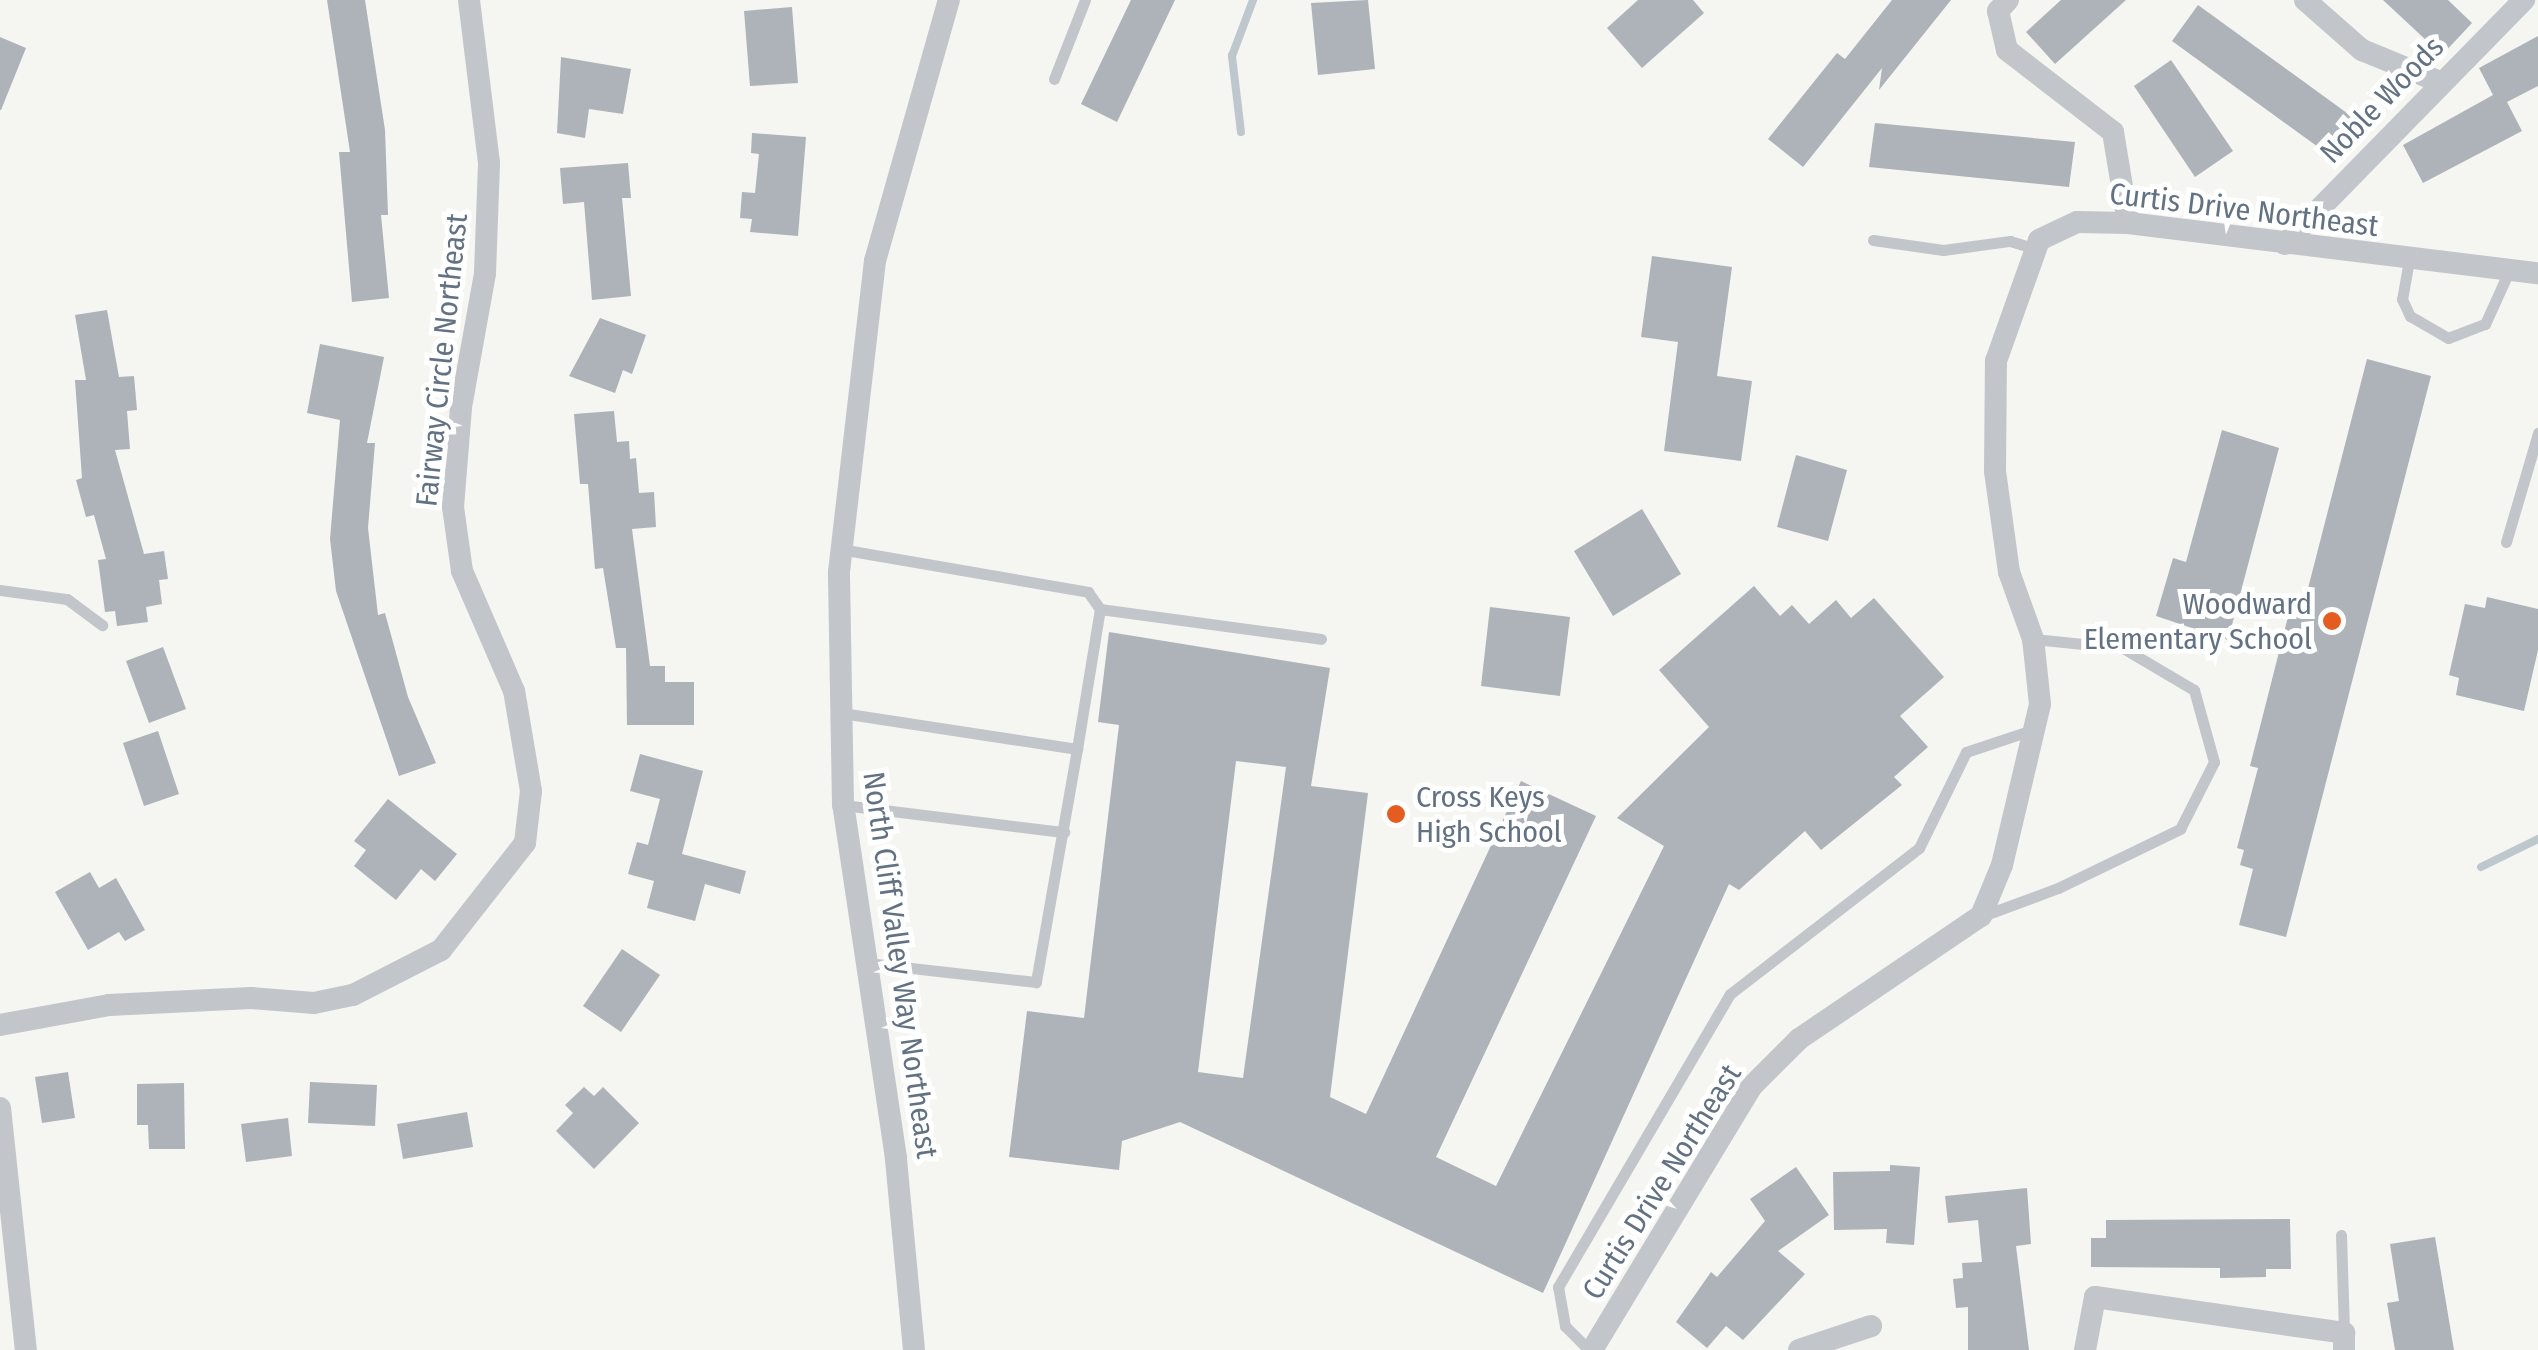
<!DOCTYPE html>
<style>
body{margin:0}
#map{position:relative;width:2538px;height:1350px;overflow:hidden;background:#f5f5f1;font-family:"Fira Sans Condensed",sans-serif}
div>[style]{position:absolute}
[style*='--x']{left:calc(var(--x)*1px);top:calc(var(--y)*1px);width:calc(var(--w)*1px);rotate:calc(var(--a)*1deg)}
.stream>*{height:8px;margin:-4px;padding:0 4px;transform-origin:4px;border-radius:4px;background:#bdc7cd}
.building>*{inset:0;background:#adb3b9}
.service>*{height:11px;margin:-5.5px;padding:0 5.5px;transform-origin:5.5px;border-radius:5.5px;background:#c2c5c9}
.minor>*{height:22px;margin:-11px;padding:0 11px;transform-origin:11px;border-radius:11px;background:#c2c5c9}
.dots>*{width:28px;height:28px;translate:-50% -50%;box-sizing:border-box;border:5px solid #fff;border-radius:50%}
span{translate:-50% -50%;white-space:nowrap;text-align:center;line-height:1.15;-webkit-text-stroke:10px #fff;paint-order:stroke}
.street-label{font-size:30px;color:#637282}
.poi-label{font-size:30px;color:#637282}
.right{translate:-100% -50%;text-align:right}
.left{translate:0 -50%;text-align:left}
</style>
<div id="map">
<div class="stream">
<i style="--x:1241;--y:132;--w:77;--a:-96.8"></i>
<i style="--x:1232;--y:56;--w:60;--a:-69.4"></i>
<i style="--x:2481;--y:867;--w:64;--a:-26.2"></i>
</div>
<div class="building">
<i style="clip-path:polygon(327px 0,365px 0,385px 130px,388px 215px,381px 215px,389px 298px,352px 302px,339px 152px,350px 152px)"></i>
<i style="clip-path:polygon(1131px 0,1175px 0,1117px 122px,1081px 104px)"></i>
<i style="clip-path:polygon(1368px 0,1375px 69px,1318px 75px,1311px 3px)"></i>
<i style="clip-path:polygon(1638px 0,1693px 0,1704px 13px,1642px 68px,1607px 28px)"></i>
<i style="clip-path:polygon(1892px 0,1951px 0,1879px 90px,1882px 68px,1803px 167px,1768px 139px,1837px 53px,1845px 59px)"></i>
<i style="clip-path:polygon(2061px 0,2126px 0,2055px 64px,2026px 32px)"></i>
<i style="clip-path:polygon(2383px 0,2448px 0,2472px 23px,2442px 55px)"></i>
<i style="clip-path:polygon(2198px 5px,2362px 124px,2336px 160px,2172px 41px)"></i>
<i style="clip-path:polygon(792px 7px,798px 83px,750px 86px,744px 11px)"></i>
<i style="clip-path:polygon(2538px 36px,2538px 86px,2507px 102px,2522px 131px,2423px 183px,2403px 145px,2493px 95px,2479px 68px)"></i>
<i style="clip-path:polygon(0 37px,26px 48px,1px 110px,0 110px)"></i>
<i style="clip-path:polygon(561px 57px,631px 69px,623px 114px,589px 109px,585px 138px,557px 133px)"></i>
<i style="clip-path:polygon(2171px 60px,2233px 151px,2195px 177px,2134px 86px)"></i>
<i style="clip-path:polygon(1875px 123px,2075px 142px,2069px 187px,1869px 167px)"></i>
<i style="clip-path:polygon(752px 133px,806px 137px,798px 236px,750px 232px,752px 219px,740px 218px,742px 192px,755px 193px,759px 154px,751px 153px)"></i>
<i style="clip-path:polygon(628px 163px,631px 198px,622px 198px,631px 296px,592px 300px,584px 202px,563px 204px,560px 168px)"></i>
<i style="clip-path:polygon(1652px 256px,1732px 267px,1717px 376px,1752px 381px,1741px 461px,1664px 451px,1678px 342px,1641px 337px)"></i>
<i style="clip-path:polygon(107px 310px,119px 377px,134px 376px,137px 410px,127px 411px,130px 449px,115px 450px,144px 554px,164px 551px,168px 579px,159px 580px,162px 604px,146px 607px,148px 622px,117px 626px,115px 611px,105px 612px,98px 560px,106px 559px,94px 515px,86px 517px,76px 480px,82px 478px,75px 380px,86px 380px,75px 315px)"></i>
<i style="clip-path:polygon(600px 318px,646px 335px,632px 374px,623px 370px,615px 393px,569px 376px)"></i>
<i style="clip-path:polygon(320px 344px,384px 357px,367px 443px,375px 443px,368px 528px,378px 615px,385px 613px,408px 697px,436px 763px,399px 776px,336px 591px,330px 539px,340px 420px,307px 413px)"></i>
<i style="clip-path:polygon(2367px 359px,2431px 376px,2286px 937px,2239px 925px,2253px 869px,2240px 865px,2244px 850px,2237px 848px,2258px 768px,2250px 766px,2293px 597px,2305px 600px)"></i>
<i style="clip-path:polygon(614px 411px,617px 442px,629px 441px,630px 459px,636px 458px,639px 493px,654px 492px,656px 527px,632px 529px,650px 666px,665px 666px,665px 682px,694px 682px,694px 725px,627px 725px,626px 648px,616px 648px,603px 568px,595px 569px,588px 484px,580px 484px,574px 414px)"></i>
<i style="clip-path:polygon(2222px 430px,2279px 448px,2228px 640px,2156px 616px,2173px 558px,2186px 562px)"></i>
<i style="clip-path:polygon(1796px 455px,1847px 470px,1828px 541px,1777px 527px)"></i>
<i style="clip-path:polygon(1642px 509px,1681px 574px,1613px 616px,1574px 551px)"></i>
<i style="clip-path:polygon(evenodd,1754px 586px,1780px 616px,1792px 605px,1809px 624px,1836px 600px,1851px 618px,1874px 598px,1944px 677px,1900px 716px,1928px 747px,1894px 777px,1902px 785px,1821px 850px,1805px 831px,1739px 890px,1729px 884px,1543px 1293px,1180px 1122px,1122px 1141px,1119px 1170px,1009px 1157px,1027px 1011px,1084px 1018px,1119px 725px,1098px 722px,1109px 632px,1330px 668px,1311px 786px,1368px 793px,1330px 1097px,1366px 1114px,1521px 781px,1596px 816px,1436px 1157px,1496px 1186px,1664px 846px,1617px 818px,1709px 727px,1659px 670px,1754px 586px,1236px 761px,1286px 767px,1243px 1078px,1198px 1072px,1236px 761px)"></i>
<i style="clip-path:polygon(2487px 597px,2538px 609px,2538px 650px,2524px 711px,2456px 695px,2459px 678px,2449px 675px,2465px 604px,2485px 608px)"></i>
<i style="clip-path:polygon(1490px 607px,1570px 617px,1560px 696px,1481px 686px)"></i>
<i style="clip-path:polygon(163px 647px,186px 709px,149px 723px,126px 661px)"></i>
<i style="clip-path:polygon(158px 731px,179px 794px,144px 806px,123px 743px)"></i>
<i style="clip-path:polygon(640px 754px,703px 771px,682px 854px,746px 871px,740px 894px,705px 884px,695px 921px,647px 908px,654px 881px,628px 874px,637px 842px,648px 845px,660px 799px,630px 791px)"></i>
<i style="clip-path:polygon(388px 799px,457px 854px,435px 881px,421px 869px,396px 900px,354px 866px,366px 850px,354px 841px)"></i>
<i style="clip-path:polygon(90px 872px,99px 888px,116px 878px,145px 930px,125px 941px,119px 932px,88px 950px,55px 892px)"></i>
<i style="clip-path:polygon(622px 949px,660px 975px,621px 1032px,583px 1006px)"></i>
<i style="clip-path:polygon(68px 1072px,75px 1118px,42px 1123px,35px 1077px)"></i>
<i style="clip-path:polygon(310px 1082px,377px 1085px,375px 1126px,308px 1123px)"></i>
<i style="clip-path:polygon(184px 1083px,185px 1149px,149px 1149px,148px 1125px,137px 1125px,137px 1084px)"></i>
<i style="clip-path:polygon(584px 1087px,594px 1096px,603px 1087px,639px 1123px,594px 1169px,556px 1131px,573px 1113px,565px 1105px)"></i>
<i style="clip-path:polygon(467px 1112px,473px 1147px,403px 1159px,397px 1124px)"></i>
<i style="clip-path:polygon(288px 1118px,292px 1156px,246px 1162px,241px 1124px)"></i>
<i style="clip-path:polygon(1890px 1165px,1920px 1167px,1914px 1245px,1886px 1243px,1887px 1229px,1834px 1230px,1833px 1172px,1890px 1171px)"></i>
<i style="clip-path:polygon(1796px 1167px,1829px 1215px,1778px 1251px,1805px 1274px,1743px 1340px,1726px 1326px,1707px 1348px,1676px 1322px,1711px 1272px,1717px 1277px,1765px 1221px,1750px 1199px)"></i>
<i style="clip-path:polygon(2027px 1188px,2031px 1244px,2016px 1246px,2029px 1350px,1968px 1350px,1968px 1307px,1956px 1308px,1953px 1279px,1963px 1278px,1962px 1263px,1982px 1262px,1978px 1220px,1948px 1223px,1945px 1196px)"></i>
<i style="clip-path:polygon(2290px 1219px,2291px 1269px,2266px 1269px,2266px 1277px,2220px 1278px,2220px 1268px,2091px 1267px,2091px 1238px,2106px 1238px,2106px 1220px)"></i>
<i style="clip-path:polygon(2435px 1237px,2454px 1350px,2395px 1350px,2387px 1303px,2399px 1301px,2390px 1244px)"></i>
</div>
<div class="service">
<i style="--x:1054;--y:79;--w:85;--a:-68.6"></i>
<i style="--x:1873;--y:240;--w:71;--a:8.1"></i>
<i style="--x:1943;--y:250;--w:68;--a:-7.7"></i>
<i style="--x:2010;--y:241;--w:24;--a:17"></i>
<i style="--x:2409;--y:260;--w:40;--a:100"></i>
<i style="--x:2402;--y:299;--w:19;--a:65"></i>
<i style="--x:2410;--y:316;--w:44;--a:30.1"></i>
<i style="--x:2448;--y:338;--w:40;--a:-21"></i>
<i style="--x:2485;--y:324;--w:60;--a:-65.6"></i>
<i style="--x:2506;--y:542;--w:114;--a:-73.6"></i>
<i style="--x:840;--y:549;--w:252;--a:9.8"></i>
<i style="--x:1088;--y:592;--w:21;--a:55"></i>
<i style="--x:1100;--y:609;--w:223;--a:7.7"></i>
<i style="--x:0;--y:590;--w:68;--a:7.7"></i>
<i style="--x:67;--y:599;--w:44;--a:36.6"></i>
<i style="--x:842;--y:713;--w:238;--a:8.7"></i>
<i style="--x:1077;--y:749;--w:237;--a:100"></i>
<i style="--x:1036;--y:982;--w:170;--a:-173.6"></i>
<i style="--x:1077;--y:749;--w:142;--a:-80.7"></i>
<i style="--x:843;--y:805;--w:223;--a:7"></i>
<i style="--x:1985;--y:915;--w:78;--a:-20.3"></i>
<i style="--x:2058;--y:888;--w:136;--a:-25.8"></i>
<i style="--x:2180;--y:829;--w:75;--a:-63.1"></i>
<i style="--x:2214;--y:762;--w:75;--a:-105.5"></i>
<i style="--x:2194;--y:690;--w:82;--a:-149.4"></i>
<i style="--x:2123;--y:648;--w:90;--a:-174.3"></i>
<i style="--x:2341;--y:1235;--w:98;--a:88.2"></i>
<i style="--x:1589;--y:1350;--w:34;--a:-135"></i>
<i style="--x:1565;--y:1326;--w:40;--a:-100"></i>
<i style="--x:1558;--y:1287;--w:340;--a:-59.6"></i>
<i style="--x:1730;--y:994;--w:239;--a:-37.7"></i>
<i style="--x:1919;--y:848;--w:107;--a:-63.9"></i>
<i style="--x:1966;--y:752;--w:73;--a:-18.4"></i>
</div>
<div class="minor">
<i style="--x:2008;--y:0;--w:15;--a:132"></i>
<i style="--x:1998;--y:11;--w:40;--a:77"></i>
<i style="--x:2007;--y:50;--w:134;--a:37.7"></i>
<i style="--x:2113;--y:132;--w:92;--a:80.6"></i>
<i style="--x:2305;--y:0;--w:76;--a:41.3"></i>
<i style="--x:2362;--y:50;--w:84;--a:22.3"></i>
<i style="--x:2285;--y:244;--w:342;--a:-45.6"></i>
<i style="--x:0;--y:1025;--w:111;--a:-10.4"></i>
<i style="--x:109;--y:1005;--w:142;--a:-2.8"></i>
<i style="--x:251;--y:998;--w:63;--a:4.5"></i>
<i style="--x:314;--y:1003;--w:40;--a:-12"></i>
<i style="--x:353;--y:995;--w:99;--a:-27.1"></i>
<i style="--x:441;--y:950;--w:136;--a:-51.9"></i>
<i style="--x:525;--y:843;--w:52;--a:-83.4"></i>
<i style="--x:531;--y:791;--w:101;--a:-99.6"></i>
<i style="--x:514;--y:691;--w:131;--a:-113.4"></i>
<i style="--x:462;--y:571;--w:65;--a:-98"></i>
<i style="--x:453;--y:507;--w:100;--a:-85.4"></i>
<i style="--x:461;--y:407;--w:136;--a:-79.8"></i>
<i style="--x:485;--y:273;--w:110;--a:-87.9"></i>
<i style="--x:489;--y:163;--w:164;--a:-97"></i>
<i style="--x:0;--y:1108;--w:243;--a:83.9"></i>
<i style="--x:914;--y:1350;--w:193;--a:-95.4"></i>
<i style="--x:896;--y:1158;--w:357;--a:-98.5"></i>
<i style="--x:843;--y:805;--w:233;--a:-91"></i>
<i style="--x:839;--y:572;--w:313;--a:-83.4"></i>
<i style="--x:875;--y:261;--w:271;--a:-74.2"></i>
<i style="--x:1592;--y:1350;--w:307;--a:-58.8"></i>
<i style="--x:1751;--y:1087;--w:68;--a:-45"></i>
<i style="--x:1799;--y:1039;--w:220;--a:-34.1"></i>
<i style="--x:1981;--y:916;--w:55;--a:-67.6"></i>
<i style="--x:2002;--y:865;--w:165;--a:-76.7"></i>
<i style="--x:2040;--y:704;--w:65;--a:-96.1"></i>
<i style="--x:2033;--y:639;--w:71;--a:-109.7"></i>
<i style="--x:2009;--y:572;--w:102;--a:-97.9"></i>
<i style="--x:1995;--y:471;--w:110;--a:-89.5"></i>
<i style="--x:1996;--y:361;--w:128;--a:-70.4"></i>
<i style="--x:2039;--y:240;--w:42;--a:-25.3"></i>
<i style="--x:2077;--y:222;--w:51;--a:1.1"></i>
<i style="--x:2128;--y:223;--w:413;--a:7"></i>
<i style="--x:1799;--y:1350;--w:76;--a:-18.4"></i>
<i style="--x:2085;--y:1350;--w:54;--a:-79.3"></i>
<i style="--x:2095;--y:1297;--w:252;--a:8.2"></i>
<i style="--x:2344;--y:1333;--w:17;--a:90"></i>
</div>
<div class="dots">
<i style="left:2332px;top:621px;background:#e55c21"></i>
<i style="left:1396px;top:814px;background:#e55c21"></i>
</div>
<div class="street-label">
<span style="left:2382px;top:100px;rotate:-46deg">Noble Woods</span>
<span style="left:2244px;top:210px;rotate:7deg">Curtis Drive Northeast</span>
<span style="left:442px;top:360px;rotate:-84deg">Fairway Circle Northeast</span>
<span style="left:900px;top:965px;rotate:82deg">North Cliff Valley Way Northeast</span>
<span style="left:1662px;top:1182px;rotate:-58deg">Curtis Drive Northeast</span>
</div>
<div class="poi-label">
<span class="right" style="left:2312px;top:621px">Woodward<br>Elementary School</span>
<span class="left" style="left:1416px;top:814px">Cross Keys<br>High School</span>
</div>
</div>
